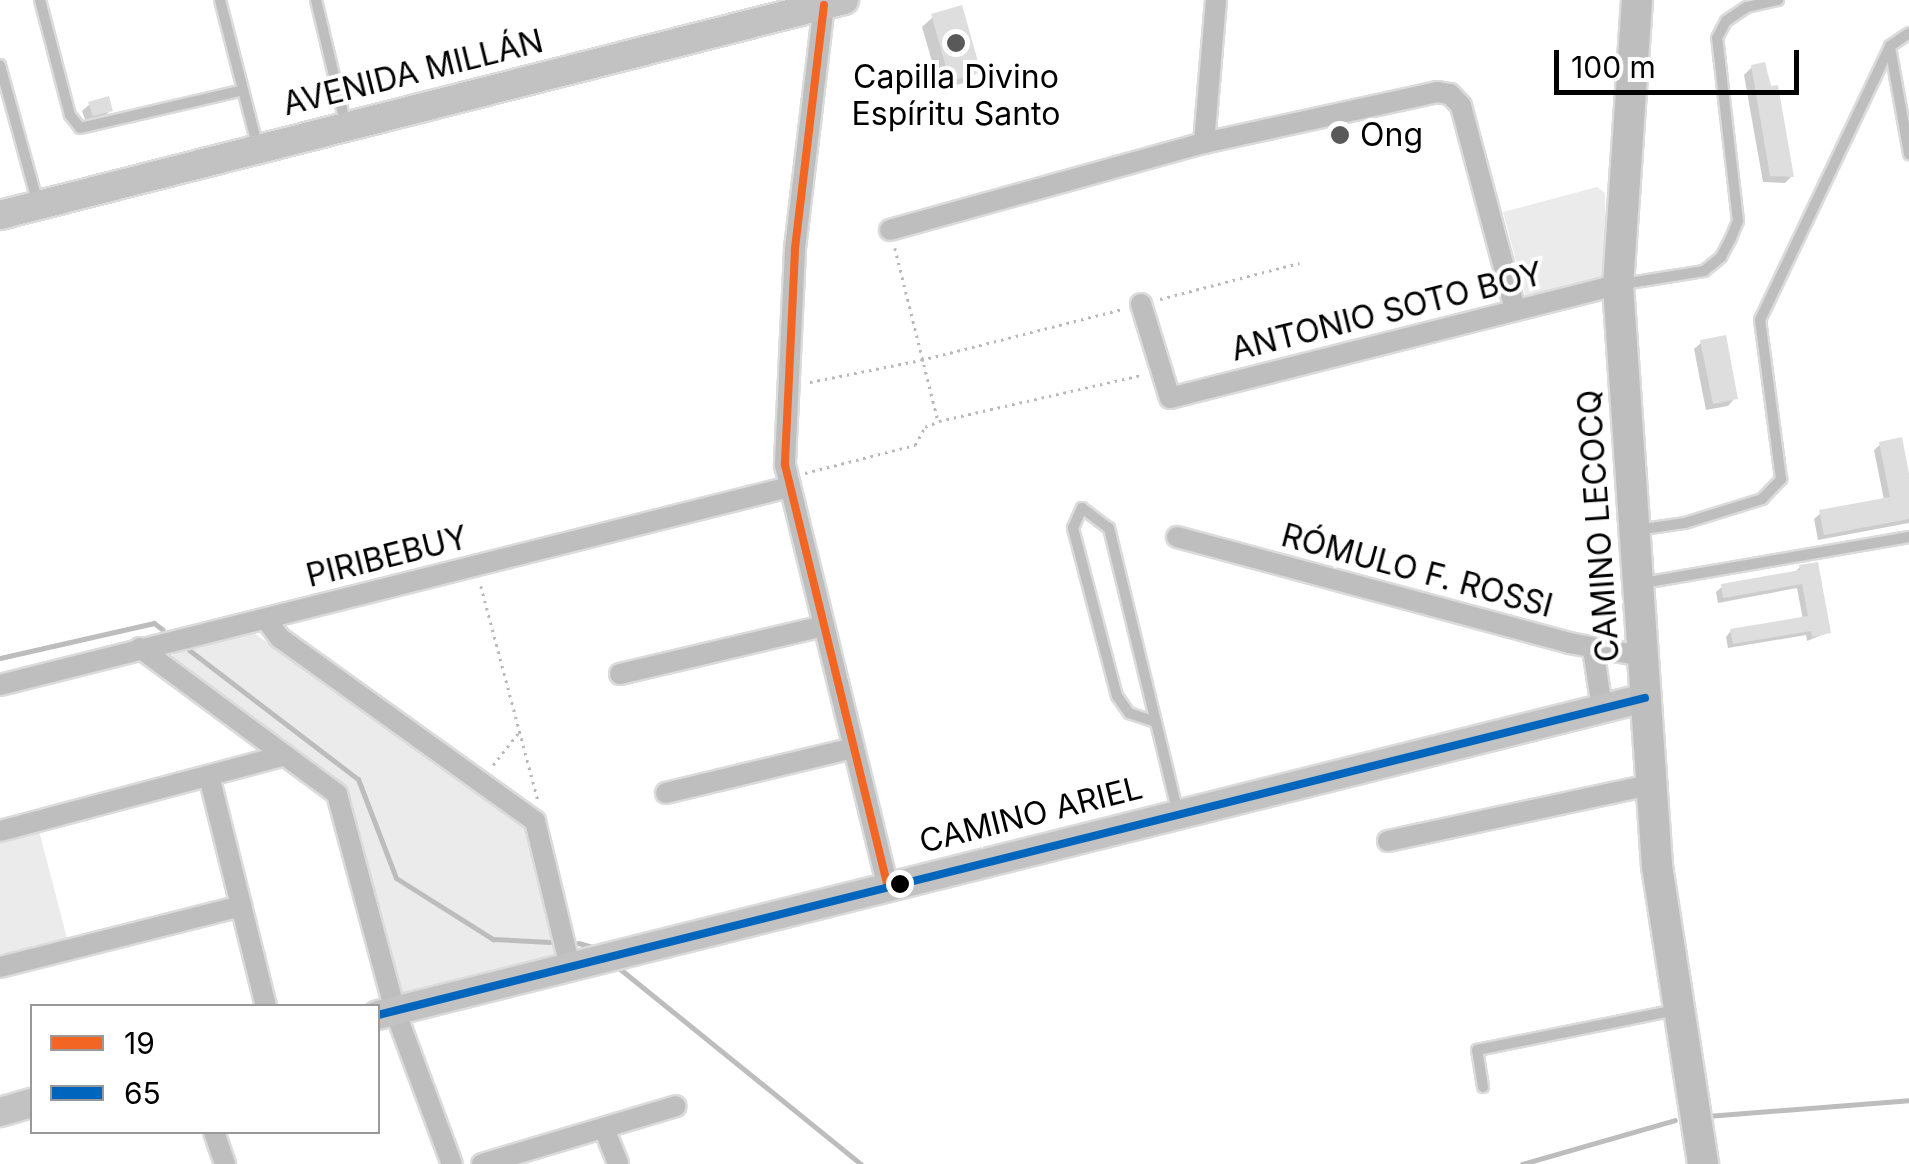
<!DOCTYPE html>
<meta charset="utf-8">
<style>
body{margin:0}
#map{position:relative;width:1909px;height:1164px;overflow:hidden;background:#fff;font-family:Inter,sans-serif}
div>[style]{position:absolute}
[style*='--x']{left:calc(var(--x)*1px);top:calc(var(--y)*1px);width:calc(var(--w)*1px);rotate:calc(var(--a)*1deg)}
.green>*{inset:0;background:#ebebeb}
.shadow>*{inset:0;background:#0003}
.stream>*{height:5px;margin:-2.5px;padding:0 2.5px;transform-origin:2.5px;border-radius:2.5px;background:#bdbdbd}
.building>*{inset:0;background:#dedede}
.path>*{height:2.5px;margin-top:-1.25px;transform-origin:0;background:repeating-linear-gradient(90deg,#b9b9b9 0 2.5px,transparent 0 7.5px)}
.roads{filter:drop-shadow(2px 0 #dbdbdb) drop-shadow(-2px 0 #dbdbdb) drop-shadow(0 2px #dbdbdb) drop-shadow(0 -2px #dbdbdb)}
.lane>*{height:10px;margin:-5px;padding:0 5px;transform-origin:5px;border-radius:5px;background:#bebebe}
.street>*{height:20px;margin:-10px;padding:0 10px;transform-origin:10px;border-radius:10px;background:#bebebe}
.secondary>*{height:28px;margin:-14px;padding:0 14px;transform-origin:14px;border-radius:14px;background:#c2c2c2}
.primary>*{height:30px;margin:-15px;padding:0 15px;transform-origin:15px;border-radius:15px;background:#bebebe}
.bus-1>*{height:8px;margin:-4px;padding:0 4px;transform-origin:4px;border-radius:4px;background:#f26522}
.bus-2>*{height:8px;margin:-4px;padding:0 4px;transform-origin:4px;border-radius:4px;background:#0065bd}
.dots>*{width:28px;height:28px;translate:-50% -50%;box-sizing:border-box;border:5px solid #fff;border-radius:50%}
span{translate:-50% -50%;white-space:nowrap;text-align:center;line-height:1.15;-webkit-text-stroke:8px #fff;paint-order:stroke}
.street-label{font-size:32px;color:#000}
.poi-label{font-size:32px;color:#000}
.left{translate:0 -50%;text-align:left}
.legend{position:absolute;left:30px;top:1004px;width:350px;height:130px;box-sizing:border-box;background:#fff;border:2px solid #999;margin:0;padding:12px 18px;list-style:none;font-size:30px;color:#000}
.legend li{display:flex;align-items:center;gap:20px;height:50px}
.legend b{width:50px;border:2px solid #999}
.scale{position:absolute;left:1554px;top:50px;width:245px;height:45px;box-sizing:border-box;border:5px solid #000;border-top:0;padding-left:12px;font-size:30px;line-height:35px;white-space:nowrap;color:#000;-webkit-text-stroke:8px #fff;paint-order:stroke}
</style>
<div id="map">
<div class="green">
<i style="clip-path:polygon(1597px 187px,1605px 193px,1606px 276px,1601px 281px,1525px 295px,1503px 212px)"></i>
<i style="clip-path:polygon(254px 633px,525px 822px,559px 949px,555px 959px,401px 997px,348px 800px,173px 663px,172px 656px,178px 651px)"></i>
<i style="clip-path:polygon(38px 827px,68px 942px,0 960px,0 837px)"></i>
</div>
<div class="shadow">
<i style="clip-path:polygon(933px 17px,978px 71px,968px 82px,940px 89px,922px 27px)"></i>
<i style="clip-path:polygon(1752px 67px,1792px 176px,1785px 183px,1763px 182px,1744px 75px)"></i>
<i style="clip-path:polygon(90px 104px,110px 111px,103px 118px,86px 122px,82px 111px)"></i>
<i style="clip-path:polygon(1702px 342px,1735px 398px,1728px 406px,1706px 410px,1694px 349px)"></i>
<i style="clip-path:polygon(1881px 444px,1909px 488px,1909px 523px,1818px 540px,1814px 519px,1821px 513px,1884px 500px,1874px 450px)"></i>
<i style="clip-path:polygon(1800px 567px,1829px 632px,1807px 641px,1806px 635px,1728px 648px,1726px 637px,1731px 631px,1803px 620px,1797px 588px,1718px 603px,1716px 592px,1722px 587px,1793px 574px)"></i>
</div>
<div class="stream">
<i style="--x:189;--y:650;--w:213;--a:37.4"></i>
<i style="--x:358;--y:779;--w:106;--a:69"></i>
<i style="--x:396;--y:878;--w:115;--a:32.2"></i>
<i style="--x:493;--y:939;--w:57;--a:3"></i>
<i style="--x:0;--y:658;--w:158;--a:-12.8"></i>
<i style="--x:154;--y:623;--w:11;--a:38"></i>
<i style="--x:578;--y:943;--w:16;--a:15"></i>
<i style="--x:620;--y:969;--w:310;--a:39"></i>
<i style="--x:1707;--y:1116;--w:203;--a:-4.5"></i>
<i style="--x:1522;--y:1164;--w:159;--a:-16"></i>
</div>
<div class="building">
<i style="clip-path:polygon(962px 5px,981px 72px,950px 81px,931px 14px)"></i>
<i style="clip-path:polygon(1765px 62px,1771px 86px,1778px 85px,1794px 177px,1770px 176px,1751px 65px)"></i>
<i style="clip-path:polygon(109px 96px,113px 111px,93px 116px,88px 102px)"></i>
<i style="clip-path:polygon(1726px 335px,1738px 399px,1713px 404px,1700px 340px)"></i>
<i style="clip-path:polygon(1902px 437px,1909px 474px,1909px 519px,1824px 535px,1819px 510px,1890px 497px,1879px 442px)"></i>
<i style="clip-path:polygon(1818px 562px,1831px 633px,1812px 637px,1811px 631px,1733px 644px,1730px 629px,1808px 616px,1802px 584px,1723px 598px,1721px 584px,1800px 570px,1799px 565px)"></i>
</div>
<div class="path">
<i style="--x:895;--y:248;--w:177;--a:76"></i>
<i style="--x:1160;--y:299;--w:144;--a:-14.5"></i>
<i style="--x:810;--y:382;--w:113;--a:-11.2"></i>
<i style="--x:921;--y:360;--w:208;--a:-14.2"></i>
<i style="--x:805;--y:473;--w:114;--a:-14.3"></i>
<i style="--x:915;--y:445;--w:21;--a:-61"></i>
<i style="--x:925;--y:427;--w:15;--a:-23"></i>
<i style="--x:939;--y:421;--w:207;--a:-12.8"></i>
<i style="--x:481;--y:586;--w:221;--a:75.1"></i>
<i style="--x:493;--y:765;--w:42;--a:-51.8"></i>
</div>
<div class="roads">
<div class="lane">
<i style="--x:40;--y:0;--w:119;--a:75.4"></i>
<i style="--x:70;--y:115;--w:16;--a:52"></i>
<i style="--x:80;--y:128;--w:167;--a:-13.1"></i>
<i style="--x:220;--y:0;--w:153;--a:75.6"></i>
<i style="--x:316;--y:0;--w:130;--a:76.6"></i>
<i style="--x:1890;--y:47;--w:109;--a:79.9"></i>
<i style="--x:0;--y:65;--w:144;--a:74.7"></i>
<i style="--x:1623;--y:284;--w:82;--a:-9.1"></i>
<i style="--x:1704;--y:271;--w:22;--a:-39"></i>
<i style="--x:1721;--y:257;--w:21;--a:-62"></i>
<i style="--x:1731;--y:238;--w:18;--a:-68"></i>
<i style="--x:1738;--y:221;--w:184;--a:-96.5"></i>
<i style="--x:1717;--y:38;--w:19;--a:-62"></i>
<i style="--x:1726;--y:21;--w:25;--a:-34"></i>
<i style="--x:1747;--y:7;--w:32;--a:-13"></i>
<i style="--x:1637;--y:530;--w:49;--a:-8.3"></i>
<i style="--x:1685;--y:523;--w:81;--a:-17.3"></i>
<i style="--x:1762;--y:499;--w:28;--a:-46"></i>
<i style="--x:1781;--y:479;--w:160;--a:-97.5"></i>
<i style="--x:1760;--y:320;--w:303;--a:-64.6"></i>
<i style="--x:1890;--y:46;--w:23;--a:-34"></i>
<i style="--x:1643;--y:583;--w:270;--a:-9.8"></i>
<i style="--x:1156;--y:722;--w:28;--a:-162"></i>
<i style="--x:1129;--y:713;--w:21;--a:-125"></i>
<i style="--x:1117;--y:696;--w:174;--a:-104.7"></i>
<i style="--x:1073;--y:528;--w:22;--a:-66"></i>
<i style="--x:1082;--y:508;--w:34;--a:37"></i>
<i style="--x:1109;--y:528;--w:294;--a:76.4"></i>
<i style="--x:1483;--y:1087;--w:37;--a:-99"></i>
<i style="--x:1477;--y:1050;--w:202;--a:-11.4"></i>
</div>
<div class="street">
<i style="--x:824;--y:5;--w:247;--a:96.8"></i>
<i style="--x:795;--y:250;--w:215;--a:92.7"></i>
<i style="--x:785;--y:465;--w:434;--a:76.3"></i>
<i style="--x:1204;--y:143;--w:144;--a:-85.2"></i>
<i style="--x:890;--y:230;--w:326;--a:-15.5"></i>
<i style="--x:1204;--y:143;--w:239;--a:-12.3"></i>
<i style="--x:1437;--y:92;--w:13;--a:9"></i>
<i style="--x:1450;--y:94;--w:16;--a:47"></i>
<i style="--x:1461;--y:106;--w:210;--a:75.1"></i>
<i style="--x:1141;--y:304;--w:98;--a:72.9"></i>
<i style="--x:1170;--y:398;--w:462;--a:-14.2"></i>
<i style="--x:1177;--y:537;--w:406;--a:15.1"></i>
<i style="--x:1569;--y:643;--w:74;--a:10.1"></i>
<i style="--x:266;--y:619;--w:24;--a:54"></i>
<i style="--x:280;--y:638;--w:314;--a:35.7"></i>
<i style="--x:535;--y:821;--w:150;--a:76.5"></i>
<i style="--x:140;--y:648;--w:245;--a:36.5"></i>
<i style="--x:337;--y:794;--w:225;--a:75"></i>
<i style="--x:395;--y:1011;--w:163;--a:69.6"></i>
<i style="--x:1593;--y:649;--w:59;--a:81.2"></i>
<i style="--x:620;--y:674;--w:209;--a:-13.3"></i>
<i style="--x:0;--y:685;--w:813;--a:-14.09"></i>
<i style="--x:209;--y:776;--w:237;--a:76.1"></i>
<i style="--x:666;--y:793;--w:193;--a:-13.5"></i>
<i style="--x:0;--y:831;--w:295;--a:-14.9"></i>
<i style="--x:1388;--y:841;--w:268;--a:-12.1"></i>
<i style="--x:0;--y:967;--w:249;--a:-14.2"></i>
<i style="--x:605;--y:1131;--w:35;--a:68"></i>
<i style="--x:214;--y:1132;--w:34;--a:71"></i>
<i style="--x:482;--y:1164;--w:202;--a:-16.6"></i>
</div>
<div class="secondary">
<i style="--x:0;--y:215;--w:871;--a:-14.29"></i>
<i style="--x:378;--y:1015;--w:1306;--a:-14.05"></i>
<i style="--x:0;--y:1112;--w:33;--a:-16"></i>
</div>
<div class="primary">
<i style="--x:1637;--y:0;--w:286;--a:93.8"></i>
<i style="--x:1618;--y:285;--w:582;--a:86.16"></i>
<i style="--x:1657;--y:866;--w:302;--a:81.2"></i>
</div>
</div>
<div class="bus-1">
<i style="--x:824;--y:5;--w:247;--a:96.8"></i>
<i style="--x:795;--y:250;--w:215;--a:92.7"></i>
<i style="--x:785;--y:465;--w:434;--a:76.3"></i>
</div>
<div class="bus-2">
<i style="--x:378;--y:1015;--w:1306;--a:-14.05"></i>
</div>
<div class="dots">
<i style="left:956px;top:43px;background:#595959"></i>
<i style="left:1340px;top:135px;background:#595959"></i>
<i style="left:900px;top:884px;background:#000"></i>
</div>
<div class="street-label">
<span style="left:413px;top:73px;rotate:-14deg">AVENIDA MILLÁN</span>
<span style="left:1387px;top:312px;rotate:-14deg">ANTONIO SOTO BOY</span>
<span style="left:1599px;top:526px;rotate:-94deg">CAMINO LECOCQ</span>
<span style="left:387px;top:557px;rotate:-14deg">PIRIBEBUY</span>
<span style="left:1417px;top:571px;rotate:15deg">RÓMULO F. ROSSI</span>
<span style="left:1031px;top:815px;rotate:-14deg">CAMINO ARIEL</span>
</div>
<div class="poi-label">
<span style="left:956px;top:96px">Capilla Divino<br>Espíritu Santo</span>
<span class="left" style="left:1360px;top:135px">Ong</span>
</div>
<ul class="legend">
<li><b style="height:12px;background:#f26522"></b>19</li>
<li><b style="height:12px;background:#0065bd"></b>65</li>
</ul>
<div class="scale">100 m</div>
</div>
